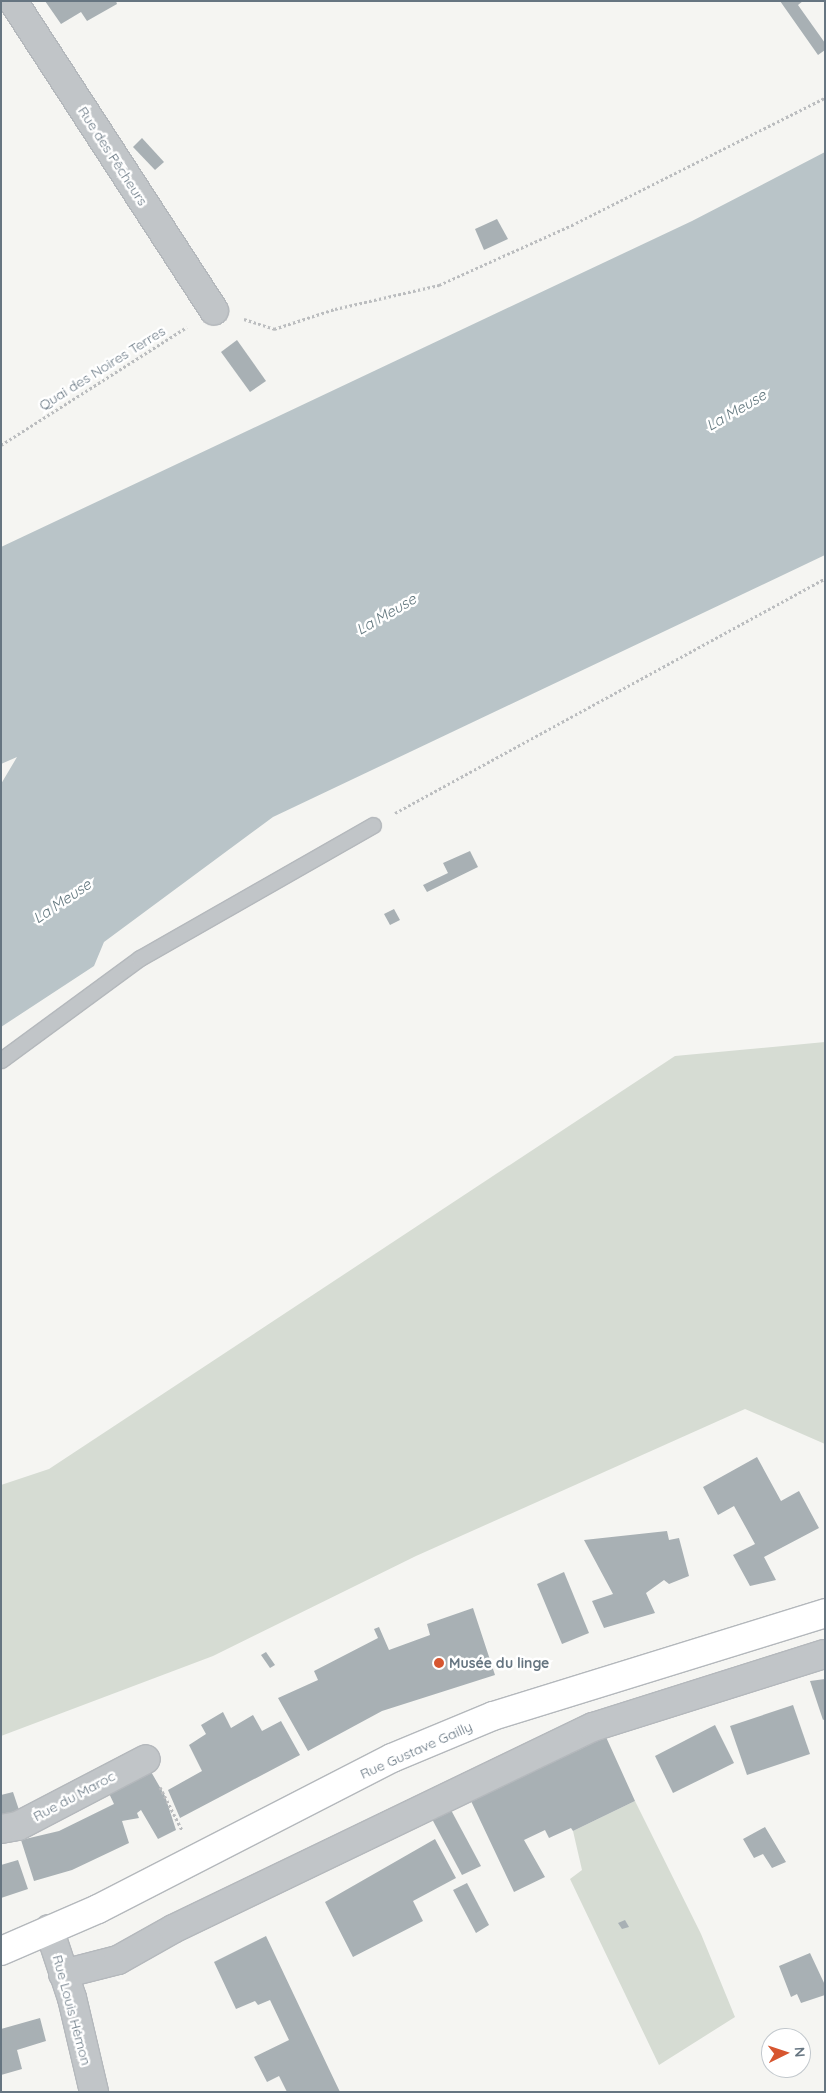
<!DOCTYPE html>
<meta charset="utf-8">
<style>
body{margin:0}
#map{position:relative;width:826px;height:2093px;overflow:hidden;background:#f5f5f2;font-family:Quicksand,sans-serif}
div>[style]{position:absolute}
[style*='--x']{left:calc(var(--x)*1px);top:calc(var(--y)*1px);width:calc(var(--w)*1px);rotate:calc(var(--a)*1deg)}
.green>*{inset:0;background:#d6dcd3}
.water>*{inset:0;background:#b9c4c8}
.building>*{inset:0;background:#a8b0b4}
.path>*{height:3px;margin-top:-1.5px;transform-origin:0;background:repeating-linear-gradient(90deg,#bbbdbf 0 2.5px,transparent 0 5px)}
.roads{filter:drop-shadow(1px 0 #b4b8bc) drop-shadow(-1px 0 #b4b8bc) drop-shadow(0 1px #b4b8bc) drop-shadow(0 -1px #b4b8bc)}
.lane>*{height:15px;margin:-7.5px;padding:0 7.5px;transform-origin:7.5px;border-radius:7.5px;background:#c1c5c8}
.street>*{height:28px;margin:-14px;padding:0 14px;transform-origin:14px;border-radius:14px;background:#c1c5c8}
.secondary>*{height:28px;margin:-14px;padding:0 14px;transform-origin:14px;border-radius:14px;background:#fff}
.dots>*{width:14px;height:14px;translate:-50% -50%;box-sizing:border-box;border:2px solid #fff;border-radius:50%}
span{translate:-50% -50%;white-space:nowrap;text-align:center;line-height:1.15;-webkit-text-stroke:5px #fff;paint-order:stroke}
.street-label{font-size:14px;color:#667581}
.poi-label{font-size:14px;color:#667581;font-weight:700}
.left{translate:0 -50%;text-align:left}
.water-label{font-size:15px;color:#62777e;font-style:italic}
.frame{position:absolute;inset:0;border:2px solid #667581;pointer-events:none}
.north{position:absolute;left:761px;top:2028px;width:50px;height:50px;box-sizing:border-box;background:#fff;border:1px solid #c2c8cd;border-radius:50%;rotate:86deg;font-size:14px;font-weight:700;line-height:20px;text-align:center;color:#667581}
.north::after{content:'';display:block;margin:auto;width:18px;height:22px;background:#d75630;clip-path:polygon(50% 0,100% 100%,50% 72%,0 100%)}
</style>
<div id="map">
<div class="green">
<i style="clip-path:polygon(825px 1042px,825px 1444px,745px 1409px,416px 1556px,213px 1656px,1px 1736px,1px 1485px,49px 1469px,675px 1056px)"></i>
<i style="clip-path:polygon(635px 1801px,701px 1934px,735px 2017px,659px 2065px,570px 1879px,582px 1870px,573px 1831px)"></i>
</div>
<div class="water">
<i style="clip-path:polygon(825px 152px,825px 555px,273px 817px,104px 942px,94px 966px,1px 1027px,1px 784px,17px 757px,1px 764px,1px 547px,692px 221px)"></i>
</div>
<div class="building">
<i style="clip-path:polygon(45px 1px,116px 1px,117px 4px,87px 21px,81px 12px,61px 24px)"></i>
<i style="clip-path:polygon(780px 1px,803px 1px,798px 5px,825px 43px,825px 50px,818px 55px)"></i>
<i style="clip-path:polygon(142px 138px,164px 162px,155px 170px,133px 147px)"></i>
<i style="clip-path:polygon(497px 219px,508px 239px,484px 250px,475px 229px)"></i>
<i style="clip-path:polygon(237px 340px,266px 381px,250px 392px,221px 352px)"></i>
<i style="clip-path:polygon(470px 851px,478px 867px,427px 892px,423px 885px,448px 873px,443px 863px)"></i>
<i style="clip-path:polygon(394px 909px,400px 920px,390px 925px,384px 914px)"></i>
<i style="clip-path:polygon(757px 1457px,781px 1501px,799px 1491px,819px 1528px,764px 1557px,776px 1580px,750px 1586px,733px 1555px,755px 1544px,734px 1506px,718px 1515px,703px 1487px)"></i>
<i style="clip-path:polygon(667px 1531px,669px 1540px,679px 1538px,689px 1576px,669px 1584px,664px 1580px,646px 1593px,655px 1613px,604px 1628px,592px 1601px,613px 1594px,584px 1540px)"></i>
<i style="clip-path:polygon(564px 1572px,589px 1633px,562px 1644px,537px 1584px)"></i>
<i style="clip-path:polygon(473px 1608px,495px 1675px,382px 1711px,308px 1751px,278px 1698px,318px 1680px,314px 1671px,378px 1638px,374px 1629px,379px 1627px,389px 1650px,430px 1635px,427px 1624px)"></i>
<i style="clip-path:polygon(266px 1652px,275px 1665px,270px 1668px,261px 1655px)"></i>
<i style="clip-path:polygon(825px 1679px,825px 1719px,823px 1720px,810px 1681px)"></i>
<i style="clip-path:polygon(793px 1705px,810px 1754px,747px 1775px,730px 1726px)"></i>
<i style="clip-path:polygon(223px 1712px,231px 1728px,253px 1715px,262px 1731px,281px 1721px,300px 1755px,180px 1818px,168px 1790px,202px 1771px,189px 1745px,206px 1734px,201px 1725px)"></i>
<i style="clip-path:polygon(715px 1725px,734px 1763px,673px 1793px,655px 1756px)"></i>
<i style="clip-path:polygon(606px 1737px,635px 1801px,573px 1831px,571px 1828px,549px 1838px,545px 1830px,524px 1840px,545px 1877px,514px 1892px,471px 1801px)"></i>
<i style="clip-path:polygon(146px 1763px,165px 1796px,176px 1830px,158px 1839px,141px 1810px,137px 1813px,139px 1818px,122px 1821px,129px 1843px,72px 1870px,34px 1881px,21px 1840px,59px 1831px,114px 1804px,106px 1787px)"></i>
<i style="clip-path:polygon(13px 1792px,20px 1813px,1px 1818px,1px 1795px)"></i>
<i style="clip-path:polygon(451px 1810px,481px 1866px,462px 1875px,432px 1819px)"></i>
<i style="clip-path:polygon(765px 1827px,786px 1862px,772px 1868px,763px 1854px,754px 1858px,743px 1839px)"></i>
<i style="clip-path:polygon(435px 1839px,456px 1878px,413px 1901px,423px 1921px,353px 1957px,325px 1902px)"></i>
<i style="clip-path:polygon(18px 1860px,28px 1889px,1px 1898px,1px 1865px)"></i>
<i style="clip-path:polygon(467px 1883px,489px 1925px,476px 1933px,453px 1890px)"></i>
<i style="clip-path:polygon(625px 1920px,629px 1927px,622px 1929px,618px 1923px)"></i>
<i style="clip-path:polygon(266px 1936px,329px 2069px,340px 2092px,287px 2092px,279px 2076px,267px 2082px,254px 2057px,289px 2040px,270px 2000px,258px 2005px,255px 2001px,236px 2009px,214px 1962px)"></i>
<i style="clip-path:polygon(810px 1953px,825px 1985px,825px 1995px,801px 2003px,797px 1994px,791px 1997px,779px 1966px)"></i>
<i style="clip-path:polygon(40px 2018px,46px 2041px,17px 2050px,22px 2069px,1px 2075px,1px 2029px)"></i>
</div>
<div class="path">
<i style="--x:244;--y:319;--w:32;--a:18"></i>
<i style="--x:274;--y:329;--w:64;--a:-18.2"></i>
<i style="--x:335;--y:309;--w:107;--a:-13"></i>
<i style="--x:439;--y:285;--w:150;--a:-24.3"></i>
<i style="--x:576;--y:223;--w:279;--a:-26.7"></i>
<i style="--x:1;--y:445;--w:220;--a:-32.4"></i>
<i style="--x:395;--y:813;--w:490;--a:-28.6"></i>
<i style="--x:160;--y:1787;--w:48;--a:62.9"></i>
</div>
<div class="roads">
<div class="lane">
<i style="--x:1;--y:1060;--w:172;--a:-36.3"></i>
<i style="--x:140;--y:958;--w:268;--a:-29.7"></i>
</div>
<div class="street">
<i style="--x:13;--y:1;--w:369;--a:57"></i>
<i style="--x:1;--y:1829;--w:17;--a:-10"></i>
<i style="--x:18;--y:1826;--w:144;--a:-27.6"></i>
<i style="--x:49;--y:1929;--w:73;--a:71.6"></i>
<i style="--x:72;--y:1998;--w:97;--a:76.8"></i>
<i style="--x:63;--y:1974;--w:57;--a:-14.3"></i>
<i style="--x:118;--y:1960;--w:63;--a:-29.4"></i>
<i style="--x:173;--y:1929;--w:466;--a:-25.7"></i>
<i style="--x:593;--y:1727;--w:243;--a:-17.5"></i>
</div>
<div class="secondary">
<i style="--x:1;--y:1951;--w:106;--a:-23.4"></i>
<i style="--x:98;--y:1909;--w:331;--a:-27.2"></i>
<i style="--x:392;--y:1758;--w:109;--a:-22.6"></i>
<i style="--x:493;--y:1716;--w:348;--a:-17.2"></i>
</div>
</div>
<div class="dots">
<i style="left:439px;top:1663px;background:#d75630"></i>
</div>
<div class="street-label">
<span style="left:113px;top:156px;rotate:57deg">Rue des Pêcheurs</span>
<span style="left:102px;top:368px;rotate:-32deg">Quai des Noires Terres</span>
<span style="left:416px;top:1750px;rotate:-24deg">Rue Gustave Gailly</span>
<span style="left:74px;top:1796px;rotate:-28deg">Rue du Maroc</span>
<span style="left:72px;top:2010px;rotate:75deg">Rue Louis Hémon</span>
</div>
<div class="poi-label">
<span class="left" style="left:449px;top:1663px">Musée du linge</span>
</div>
<div class="water-label">
<span style="left:736px;top:410px;rotate:-30deg">La Meuse</span>
<span style="left:386px;top:614px;rotate:-30deg">La Meuse</span>
<span style="left:62px;top:901px;rotate:-34deg">La Meuse</span>
</div>
<div class="frame"></div>
<div class="north">N</div>
</div>
